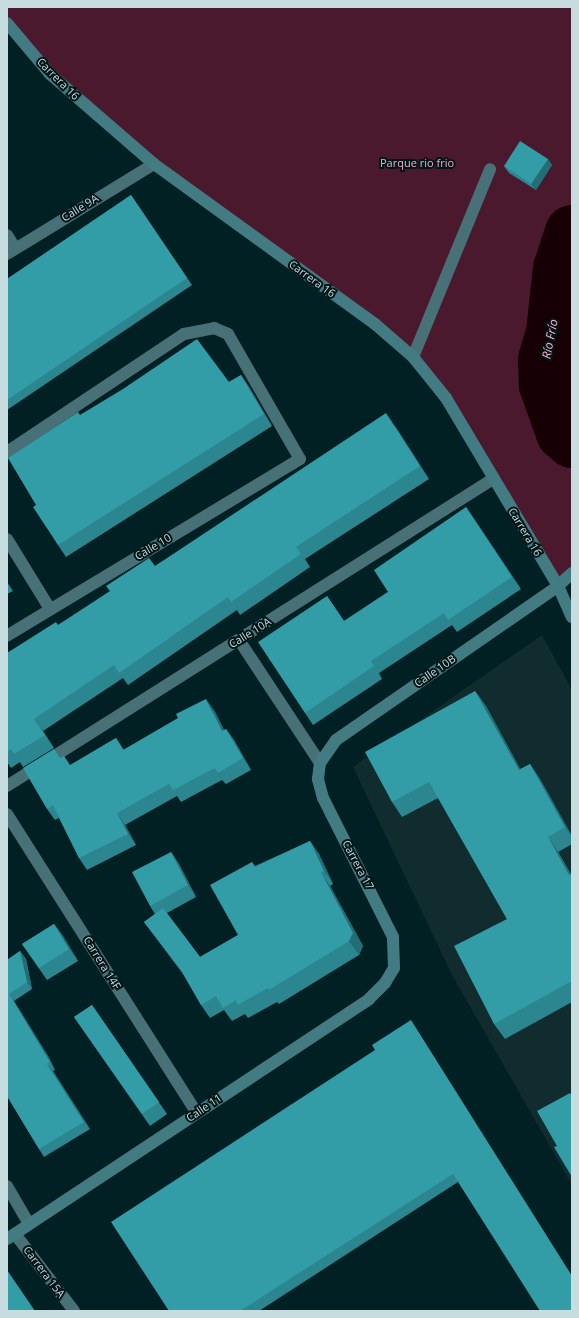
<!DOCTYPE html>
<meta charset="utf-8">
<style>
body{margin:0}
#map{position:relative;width:579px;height:1318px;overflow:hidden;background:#002023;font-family:"Open Sans",sans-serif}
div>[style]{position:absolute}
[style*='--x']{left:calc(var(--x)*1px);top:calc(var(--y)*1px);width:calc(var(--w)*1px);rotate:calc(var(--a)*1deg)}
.built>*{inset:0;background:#102c2f}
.green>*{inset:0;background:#4b192e}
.river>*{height:54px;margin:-27px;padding:0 27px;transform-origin:27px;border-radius:27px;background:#160006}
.lane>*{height:12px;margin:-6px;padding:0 6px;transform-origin:6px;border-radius:6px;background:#477176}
.street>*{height:12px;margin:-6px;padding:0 6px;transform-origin:6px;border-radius:6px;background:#477176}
.secondary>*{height:12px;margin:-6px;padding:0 6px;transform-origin:6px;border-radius:6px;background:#427c82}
.wall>*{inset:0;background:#2b8690}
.shaded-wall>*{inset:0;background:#236d75}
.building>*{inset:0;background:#329ca7}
span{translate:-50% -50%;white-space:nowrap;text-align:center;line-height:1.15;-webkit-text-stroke:4px #021618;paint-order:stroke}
.street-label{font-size:11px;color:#c6dcde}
.park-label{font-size:11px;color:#f3acc5}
.water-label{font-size:12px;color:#ffb7d0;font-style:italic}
.frame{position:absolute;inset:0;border:8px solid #c6dcde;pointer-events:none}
</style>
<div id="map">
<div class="built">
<i style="clip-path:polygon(542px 635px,572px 690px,572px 1185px,452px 975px,353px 767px)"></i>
</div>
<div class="green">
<i style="clip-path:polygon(7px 7px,572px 7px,572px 573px,558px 586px,493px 479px,413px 357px,86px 107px,7px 23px)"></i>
</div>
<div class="river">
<i style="--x:572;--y:232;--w:38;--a:108"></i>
<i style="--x:560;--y:268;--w:64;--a:96.2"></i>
<i style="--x:553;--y:332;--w:29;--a:106"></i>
<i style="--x:545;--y:360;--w:25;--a:88"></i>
<i style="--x:546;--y:385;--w:51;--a:70.5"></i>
<i style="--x:563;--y:433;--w:12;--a:42"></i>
</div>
<div class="lane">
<i style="--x:413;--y:357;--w:203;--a:-67.7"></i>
</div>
<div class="street">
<i style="--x:7;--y:235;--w:15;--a:58"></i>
<i style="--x:7;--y:254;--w:172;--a:-31.5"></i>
<i style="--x:7;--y:452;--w:213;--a:-33.7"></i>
<i style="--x:184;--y:334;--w:31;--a:-11"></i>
<i style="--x:214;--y:328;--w:15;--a:23"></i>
<i style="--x:228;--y:334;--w:144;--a:60.1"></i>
<i style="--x:300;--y:459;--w:342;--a:148.9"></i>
<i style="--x:7;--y:539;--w:82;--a:58.4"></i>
<i style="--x:239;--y:640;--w:147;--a:56.6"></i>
<i style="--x:7;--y:786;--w:575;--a:-32.28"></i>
<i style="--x:7;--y:814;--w:354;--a:57.6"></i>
<i style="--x:7;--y:1186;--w:44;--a:59.9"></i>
<i style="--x:15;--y:1234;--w:97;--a:52.5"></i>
</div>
<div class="secondary">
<i style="--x:7;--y:23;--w:67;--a:49.9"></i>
<i style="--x:50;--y:74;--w:138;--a:40.9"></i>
<i style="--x:154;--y:164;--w:273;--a:35.9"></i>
<i style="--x:375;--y:324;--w:50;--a:41"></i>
<i style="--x:413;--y:357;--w:53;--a:51.2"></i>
<i style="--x:446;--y:398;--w:219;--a:59.2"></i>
<i style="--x:558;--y:586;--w:34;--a:66"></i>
<i style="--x:7;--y:1239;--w:434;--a:-33.5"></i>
<i style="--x:369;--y:999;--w:23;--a:-45"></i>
<i style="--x:385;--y:983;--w:17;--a:-59"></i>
<i style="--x:394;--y:968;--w:31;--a:-92"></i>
<i style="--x:393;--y:937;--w:156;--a:-116.7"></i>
<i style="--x:323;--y:798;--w:20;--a:-105"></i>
<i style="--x:318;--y:779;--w:16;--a:-83"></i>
<i style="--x:320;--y:763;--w:28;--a:-55"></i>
<i style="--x:336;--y:740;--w:270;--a:-34.7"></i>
<i style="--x:558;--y:586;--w:19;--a:-43"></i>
</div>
<div class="wall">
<i style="clip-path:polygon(548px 159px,552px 165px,536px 190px,509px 173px,504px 166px)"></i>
<i style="clip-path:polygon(131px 195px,192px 285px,7px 410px,7px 279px)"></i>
<i style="clip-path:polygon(241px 375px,249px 387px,272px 426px,66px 557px,58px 545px,36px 505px,80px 415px,229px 382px)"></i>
<i style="clip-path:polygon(395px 426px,429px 479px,305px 559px,310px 567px,240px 615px,237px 610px,128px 685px,123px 678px,43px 731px,54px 748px,23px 767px,20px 762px,11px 768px,7px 762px,7px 653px,58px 625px,155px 566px)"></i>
<i style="clip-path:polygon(466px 507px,521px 589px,457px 632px,452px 625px,379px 673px,382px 679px,313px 725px,305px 713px,327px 596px,344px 621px,388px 592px)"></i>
<i style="clip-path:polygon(7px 582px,13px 591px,7px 594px)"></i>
<i style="clip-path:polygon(475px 691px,486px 706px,520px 769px,530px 764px,540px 779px,572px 836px,572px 844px,558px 852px,571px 874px,572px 874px,572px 1002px,505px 1039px,494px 1024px,507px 919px,438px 798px,402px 817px,392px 802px)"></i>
<i style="clip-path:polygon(214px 710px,224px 730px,226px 729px,234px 740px,251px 770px,226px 784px,222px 780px,181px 802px,177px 796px,125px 825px,136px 845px,87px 870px,79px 858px,59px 818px,55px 820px,47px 809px,71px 765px,116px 738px,124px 750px)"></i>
<i style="clip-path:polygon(310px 841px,319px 854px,333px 884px,330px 886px,363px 946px,359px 955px,279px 1004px,277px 1002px,248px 1018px,245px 1014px,232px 1021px,224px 1010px,210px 1018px,201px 1005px,183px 974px,144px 922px,155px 914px,150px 906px,171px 852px,179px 864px,196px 897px,167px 913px,200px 957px,238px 935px,252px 862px,255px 866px)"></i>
<i style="clip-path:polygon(54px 924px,63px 936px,78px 961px,47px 980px,22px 944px)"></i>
<i style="clip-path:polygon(20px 951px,26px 959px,32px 989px,14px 1001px,48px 1056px,55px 1070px,53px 1071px,90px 1129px,44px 1157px,39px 1149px,7px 1096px,7px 960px)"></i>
<i style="clip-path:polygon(92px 1005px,167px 1114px,150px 1126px,74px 1017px)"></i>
<i style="clip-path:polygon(416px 1028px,458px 1182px,259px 1311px,169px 1311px)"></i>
</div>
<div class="shaded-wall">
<i style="clip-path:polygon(548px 159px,552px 165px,536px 190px,531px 184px)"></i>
<i style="clip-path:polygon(241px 375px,249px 387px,272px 426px,264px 414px)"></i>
<i style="clip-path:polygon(386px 413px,395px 426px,429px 479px,420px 466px)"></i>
<i style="clip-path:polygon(466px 507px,475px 520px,521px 589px,512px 577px)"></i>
<i style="clip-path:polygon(475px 691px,486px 706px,529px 785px,519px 770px)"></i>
<i style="clip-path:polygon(206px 699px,214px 710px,230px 742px,222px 731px)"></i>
<i style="clip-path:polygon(34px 719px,43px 731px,54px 748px,45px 735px)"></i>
<i style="clip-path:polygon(226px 729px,234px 740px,251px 770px,243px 758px)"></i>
<i style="clip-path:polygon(116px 738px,124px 750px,123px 750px)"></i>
<i style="clip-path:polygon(530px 764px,540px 779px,572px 836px,572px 837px,565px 827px)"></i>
<i style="clip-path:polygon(117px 813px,125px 825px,136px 845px,128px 834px)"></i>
<i style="clip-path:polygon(548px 837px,558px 852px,572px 877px,569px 875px)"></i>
<i style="clip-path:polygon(310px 841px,319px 854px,333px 884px,324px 871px)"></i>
<i style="clip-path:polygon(171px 852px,179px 864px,196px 897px,188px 885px)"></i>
<i style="clip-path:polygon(321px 872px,330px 886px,363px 946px,359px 955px,349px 941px)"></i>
<i style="clip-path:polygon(54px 924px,63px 936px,78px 961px,69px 949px)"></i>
<i style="clip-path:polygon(20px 951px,26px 959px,32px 989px,27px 982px)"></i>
<i style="clip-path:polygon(9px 994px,14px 1001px,48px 1056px,55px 1070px,50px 1062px)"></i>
<i style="clip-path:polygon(47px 1064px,53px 1071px,90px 1129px,84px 1122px)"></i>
</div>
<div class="building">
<i style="clip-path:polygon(520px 141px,548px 159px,531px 184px,504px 166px)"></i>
<i style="clip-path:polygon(131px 195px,187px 278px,7px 400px,7px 279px)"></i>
<i style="clip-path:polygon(197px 339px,229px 382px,241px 375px,264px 414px,58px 545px,33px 507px,36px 505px,8px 458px,78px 412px,80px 415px,123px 389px)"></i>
<i style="clip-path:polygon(386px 413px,420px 466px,296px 547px,301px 554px,231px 602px,228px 597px,119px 673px,114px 665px,34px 719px,45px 735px,14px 754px,11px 749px,7px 752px,7px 653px,56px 622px,58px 625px,110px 591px,106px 586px,149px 558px,155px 566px)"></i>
<i style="clip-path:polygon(466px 507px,512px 577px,448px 620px,444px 613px,371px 661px,374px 666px,305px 713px,258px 642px,327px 596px,344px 621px,388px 592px,374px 570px)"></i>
<i style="clip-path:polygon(475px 691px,519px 770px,530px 764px,565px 827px,548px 837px,569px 875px,572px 874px,572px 981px,494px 1024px,454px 946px,507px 919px,429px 782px,392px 802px,365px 752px)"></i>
<i style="clip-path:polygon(206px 699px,222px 731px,226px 729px,243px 758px,218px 773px,215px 768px,173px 790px,169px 784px,117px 813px,128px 834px,79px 858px,53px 805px,47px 809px,23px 768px,54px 749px,60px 758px,64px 756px,70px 765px,116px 738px,123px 750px,178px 718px,176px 714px)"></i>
<i style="clip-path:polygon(310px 841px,324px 871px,321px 872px,353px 933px,349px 941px,269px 990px,268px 988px,238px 1005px,236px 1000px,223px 1008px,216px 996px,201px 1005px,181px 970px,144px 922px,163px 908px,200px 957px,238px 935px,210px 885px,252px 862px,255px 867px)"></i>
<i style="clip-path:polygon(171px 852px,188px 885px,150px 906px,132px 872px)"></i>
<i style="clip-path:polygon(54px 924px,69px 949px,39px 968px,22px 944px)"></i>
<i style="clip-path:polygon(20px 951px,27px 982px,9px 994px,42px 1049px,50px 1062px,47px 1064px,84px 1122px,39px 1149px,7px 1096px,7px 960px)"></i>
<i style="clip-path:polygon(92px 1005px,159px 1102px,142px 1114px,74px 1017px)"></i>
<i style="clip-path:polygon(411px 1020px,572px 1276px,572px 1311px,540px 1311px,453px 1174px,240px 1311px,169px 1311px,111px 1222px,375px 1050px,372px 1045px)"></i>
<i style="clip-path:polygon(570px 1093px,572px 1096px,572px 1177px,554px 1147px,557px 1146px,537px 1111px)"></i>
<i style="clip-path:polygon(7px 1270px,35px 1311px,7px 1311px)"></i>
</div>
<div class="street-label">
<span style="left:58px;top:79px;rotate:45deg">Carrera 16</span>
<span style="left:80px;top:208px;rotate:-32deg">Calle 9A</span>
<span style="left:312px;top:279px;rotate:36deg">Carrera 16</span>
<span style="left:525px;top:532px;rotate:59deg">Carrera 16</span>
<span style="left:153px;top:547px;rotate:-31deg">Calle 10</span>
<span style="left:250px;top:633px;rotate:-32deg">Calle 10A</span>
<span style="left:435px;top:671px;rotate:-35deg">Calle 10B</span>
<span style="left:358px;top:865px;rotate:62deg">Carrera 17</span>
<span style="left:102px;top:963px;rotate:58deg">Carrera 14F</span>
<span style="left:204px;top:1108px;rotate:-34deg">Calle 11</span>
<span style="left:44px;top:1272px;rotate:53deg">Carrera 15A</span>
</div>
<div class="park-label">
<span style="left:417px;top:163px">Parque rio frio</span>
</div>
<div class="water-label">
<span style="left:550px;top:339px;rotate:-79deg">Río Frío</span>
</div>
<div class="frame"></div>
</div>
